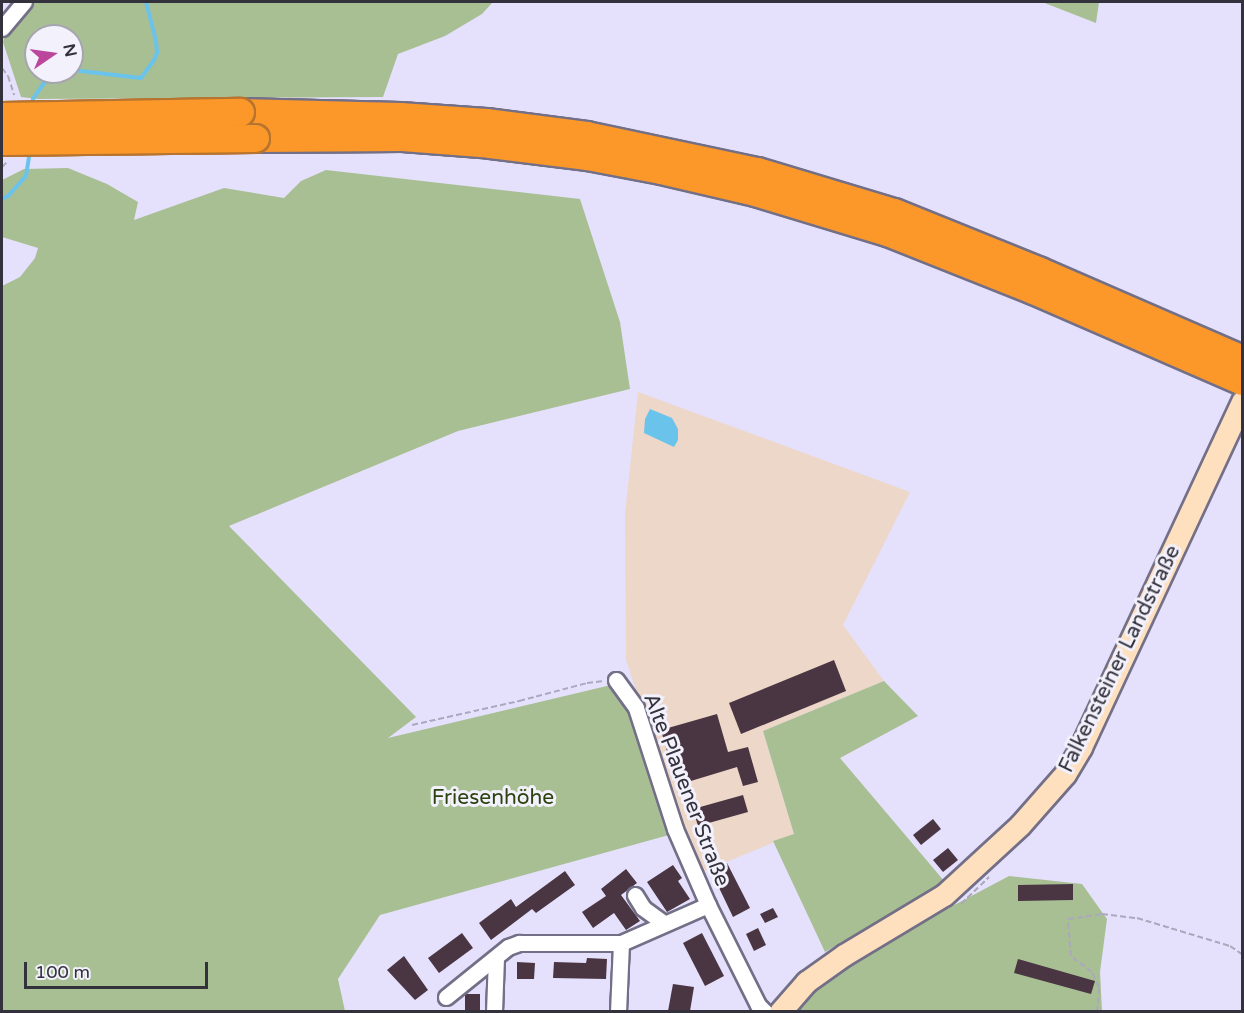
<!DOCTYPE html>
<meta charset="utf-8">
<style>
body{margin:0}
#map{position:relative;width:1244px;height:1013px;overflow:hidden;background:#e5e1fc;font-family:"Varela Round",sans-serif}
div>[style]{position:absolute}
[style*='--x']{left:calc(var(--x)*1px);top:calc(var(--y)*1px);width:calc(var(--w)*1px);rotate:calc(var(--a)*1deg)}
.commercial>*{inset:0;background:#ecd7c9}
.green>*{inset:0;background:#a8bf94}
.water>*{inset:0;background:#6ac3eb}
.stream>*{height:4px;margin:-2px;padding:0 2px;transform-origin:2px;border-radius:2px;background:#6ac3eb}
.building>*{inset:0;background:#4a3543}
.path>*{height:2px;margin-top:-1px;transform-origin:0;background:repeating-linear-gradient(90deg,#aba8be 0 6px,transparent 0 9px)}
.roads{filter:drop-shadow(2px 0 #736f87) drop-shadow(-2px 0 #736f87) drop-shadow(0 2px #736f87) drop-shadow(0 -2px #736f87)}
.minor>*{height:15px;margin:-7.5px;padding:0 7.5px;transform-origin:7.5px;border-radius:7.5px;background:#fff}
.secondary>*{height:21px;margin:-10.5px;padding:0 10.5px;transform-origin:10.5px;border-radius:10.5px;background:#fee0bf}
.motorway>*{height:27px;margin:-13.5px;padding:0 13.5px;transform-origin:13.5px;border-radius:13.5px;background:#fc9829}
.bridges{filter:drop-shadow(2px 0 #b67430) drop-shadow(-2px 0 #b67430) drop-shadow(0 2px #b67430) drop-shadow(0 -2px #b67430)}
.motorway-bridge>*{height:27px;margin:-13.5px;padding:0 13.5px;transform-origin:13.5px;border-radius:13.5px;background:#fc9829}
span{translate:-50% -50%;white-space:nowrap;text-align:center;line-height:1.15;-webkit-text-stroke:6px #f2f1fc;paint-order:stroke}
.street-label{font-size:21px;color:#33323c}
.park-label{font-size:21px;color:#2c420f}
.frame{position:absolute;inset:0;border:3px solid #33323c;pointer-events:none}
.north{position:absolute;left:24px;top:24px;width:60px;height:60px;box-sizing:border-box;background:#f2f1fc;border:2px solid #a6a5af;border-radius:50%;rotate:77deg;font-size:16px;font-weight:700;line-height:24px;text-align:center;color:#33323c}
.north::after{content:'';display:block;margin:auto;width:21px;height:27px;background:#bc469c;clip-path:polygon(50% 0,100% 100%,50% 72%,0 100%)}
.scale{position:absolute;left:24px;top:962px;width:184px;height:27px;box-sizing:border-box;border:3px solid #33323c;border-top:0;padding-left:8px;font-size:18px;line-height:21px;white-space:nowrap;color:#33323c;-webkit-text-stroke:4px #f2f1fc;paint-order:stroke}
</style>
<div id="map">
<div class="commercial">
<i style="clip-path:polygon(638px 392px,910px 492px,843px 625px,884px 681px,763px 731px,794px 834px,702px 872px,683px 831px,626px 660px,625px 514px)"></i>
</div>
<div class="green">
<i style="clip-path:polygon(evenodd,31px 2px,510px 2px,492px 3px,482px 14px,445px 36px,398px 54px,383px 97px,38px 99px,21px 97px,3px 42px,6px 32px,31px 2px,36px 36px,72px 36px,72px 72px,36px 72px,36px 36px)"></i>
<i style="clip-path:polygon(1042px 2px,1099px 2px,1096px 23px)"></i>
<i style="clip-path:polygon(68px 168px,107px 184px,138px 202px,134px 220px,224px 188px,284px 198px,301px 181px,326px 170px,580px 199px,620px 322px,630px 389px,458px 431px,229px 526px,416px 717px,388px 738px,611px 685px,627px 705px,669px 835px,380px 915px,338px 979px,345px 1011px,2px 1012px,2px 286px,20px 277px,35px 258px,38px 248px,2px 237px,2px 180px,24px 169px)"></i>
<i style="clip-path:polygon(884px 681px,918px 716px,840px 758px,945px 882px,825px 952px,773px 841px,794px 834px,763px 731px)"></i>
<i style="clip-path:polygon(1009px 876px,1082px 884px,1107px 919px,1100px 972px,1102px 1011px,793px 1012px,799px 999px,896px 936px)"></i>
</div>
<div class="water">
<i style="clip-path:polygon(650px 409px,672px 418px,678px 429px,678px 440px,674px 447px,644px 433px,645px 419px)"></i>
</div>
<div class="stream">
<i style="--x:72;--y:70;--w:69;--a:6.6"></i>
<i style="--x:141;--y:78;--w:22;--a:-54"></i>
<i style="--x:154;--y:60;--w:8;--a:-67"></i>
<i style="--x:157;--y:53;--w:12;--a:-95"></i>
<i style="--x:156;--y:41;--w:40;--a:-104.4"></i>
<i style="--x:33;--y:105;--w:6;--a:-90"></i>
<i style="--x:33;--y:99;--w:18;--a:-56"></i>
<i style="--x:43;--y:84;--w:14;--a:-36"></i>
<i style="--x:54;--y:76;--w:12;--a:-20"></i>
<i style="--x:2;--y:199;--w:7;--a:-27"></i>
<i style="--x:8;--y:196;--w:27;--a:-48"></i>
<i style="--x:26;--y:176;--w:25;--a:-81"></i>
</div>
<div class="building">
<i style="clip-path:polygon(834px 660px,846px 691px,741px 734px,729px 703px)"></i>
<i style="clip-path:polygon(717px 714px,728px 752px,748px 747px,758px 782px,743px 786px,737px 767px,681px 784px,673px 754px,668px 755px,661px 730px)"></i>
<i style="clip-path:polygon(743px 795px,748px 812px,698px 826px,693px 809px)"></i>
<i style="clip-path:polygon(933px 819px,941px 829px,921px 845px,913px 835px)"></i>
<i style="clip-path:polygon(948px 848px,958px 860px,943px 872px,933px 860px)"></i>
<i style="clip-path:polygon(727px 863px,750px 908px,733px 917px,711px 871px)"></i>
<i style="clip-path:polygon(673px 865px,682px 878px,678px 881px,690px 899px,667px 912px,647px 882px)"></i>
<i style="clip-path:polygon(626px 869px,637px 883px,621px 895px,640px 921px,626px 930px,614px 913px,593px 928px,582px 912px,606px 896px,601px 889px)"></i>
<i style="clip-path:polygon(565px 871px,575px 885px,536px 913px,532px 909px,491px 940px,479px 923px,511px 899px,516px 907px)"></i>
<i style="clip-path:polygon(1073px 884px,1073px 900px,1018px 901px,1018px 885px)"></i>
<i style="clip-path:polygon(773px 908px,778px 917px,765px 923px,760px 914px)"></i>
<i style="clip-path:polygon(758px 928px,766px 945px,754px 951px,746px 934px)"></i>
<i style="clip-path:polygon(462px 933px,473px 948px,439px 973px,428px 958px)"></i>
<i style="clip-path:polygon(702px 933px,724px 976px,705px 986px,683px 943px)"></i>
<i style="clip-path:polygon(404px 956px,428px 990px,415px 1000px,387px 970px)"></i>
<i style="clip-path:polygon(587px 958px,607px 959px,606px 979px,553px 978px,554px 962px,586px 963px)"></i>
<i style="clip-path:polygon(1018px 959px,1095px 981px,1091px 994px,1014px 973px)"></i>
<i style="clip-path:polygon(517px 962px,535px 963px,534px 979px,517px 979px)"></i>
<i style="clip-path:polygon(673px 984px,694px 987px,690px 1011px,668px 1011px)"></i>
<i style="clip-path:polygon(465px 994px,480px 994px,480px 1011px,465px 1011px)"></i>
</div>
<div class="path">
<i style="--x:2;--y:68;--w:10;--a:53"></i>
<i style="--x:8;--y:76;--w:20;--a:72"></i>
<i style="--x:2;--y:167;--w:8;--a:-45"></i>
<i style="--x:412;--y:725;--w:110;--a:-12.6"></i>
<i style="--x:519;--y:701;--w:70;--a:-14.8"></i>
<i style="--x:587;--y:683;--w:17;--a:-7"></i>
<i style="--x:961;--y:904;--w:39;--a:-44"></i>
<i style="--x:1097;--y:1012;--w:25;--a:-85"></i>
<i style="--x:1099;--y:987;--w:17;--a:-115"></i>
<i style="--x:1092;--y:972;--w:26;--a:-143"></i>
<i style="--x:1071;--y:956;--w:37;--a:-95"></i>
<i style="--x:1068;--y:919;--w:34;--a:-8"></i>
<i style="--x:1102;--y:914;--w:35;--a:7"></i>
<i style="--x:1137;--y:918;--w:97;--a:16.8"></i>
<i style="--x:1230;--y:946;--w:14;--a:34"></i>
</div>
<div class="roads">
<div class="minor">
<i style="--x:2;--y:28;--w:34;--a:-50"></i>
<i style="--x:616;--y:680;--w:34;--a:54"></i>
<i style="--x:636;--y:708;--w:127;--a:72.1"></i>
<i style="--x:675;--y:829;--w:83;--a:66.5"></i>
<i style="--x:708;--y:905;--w:112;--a:63.4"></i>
<i style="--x:758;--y:1005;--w:10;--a:45"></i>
<i style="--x:635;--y:895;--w:15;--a:58"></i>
<i style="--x:643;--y:908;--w:26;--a:36"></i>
<i style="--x:446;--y:997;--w:80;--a:-38.9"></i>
<i style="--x:508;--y:947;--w:12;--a:-20"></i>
<i style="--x:519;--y:943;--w:102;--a:0"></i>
<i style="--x:494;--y:1012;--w:54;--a:-87.9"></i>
<i style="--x:618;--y:1012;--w:69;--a:-87.5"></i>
<i style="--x:621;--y:943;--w:95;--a:-23.6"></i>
</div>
<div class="secondary">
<i style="--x:780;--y:1012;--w:40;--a:-49"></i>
<i style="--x:806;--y:982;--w:47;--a:-35.4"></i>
<i style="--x:844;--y:955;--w:117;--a:-31"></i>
<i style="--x:944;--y:895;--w:103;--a:-42.6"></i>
<i style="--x:1020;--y:825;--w:68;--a:-48.6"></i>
<i style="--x:1065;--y:774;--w:31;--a:-59"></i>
<i style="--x:1081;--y:747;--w:382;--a:-65"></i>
</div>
<div class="motorway">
<i style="--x:240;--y:112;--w:160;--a:1.4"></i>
<i style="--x:400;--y:116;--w:86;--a:4"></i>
<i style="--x:486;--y:122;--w:101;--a:7.4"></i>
<i style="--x:586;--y:135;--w:175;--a:11.9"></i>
<i style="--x:757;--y:171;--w:143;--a:16.7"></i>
<i style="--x:894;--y:212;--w:157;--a:22"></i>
<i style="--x:1040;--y:271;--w:220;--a:23.5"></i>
<i style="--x:255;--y:138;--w:147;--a:-0.4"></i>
<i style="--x:402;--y:137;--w:88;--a:4.5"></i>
<i style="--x:490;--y:144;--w:98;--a:7.1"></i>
<i style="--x:587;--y:156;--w:75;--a:10.7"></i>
<i style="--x:661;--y:170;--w:97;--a:13.2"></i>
<i style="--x:755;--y:192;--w:138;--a:16.9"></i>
<i style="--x:887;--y:232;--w:157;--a:21.7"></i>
<i style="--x:1033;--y:290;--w:228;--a:23.5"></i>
</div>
</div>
<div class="bridges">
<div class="motorway-bridge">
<i style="--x:2;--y:116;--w:238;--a:-1"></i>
<i style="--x:2;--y:141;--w:253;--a:-0.7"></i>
</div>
</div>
<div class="street-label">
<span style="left:1120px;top:659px;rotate:-64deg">Falkensteiner Landstraße</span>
<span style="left:686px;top:790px;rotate:69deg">Alte Plauener Straße</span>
</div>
<div class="park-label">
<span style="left:493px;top:798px">Friesenhöhe</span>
</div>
<div class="frame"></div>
<div class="north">N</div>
<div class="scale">100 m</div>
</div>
